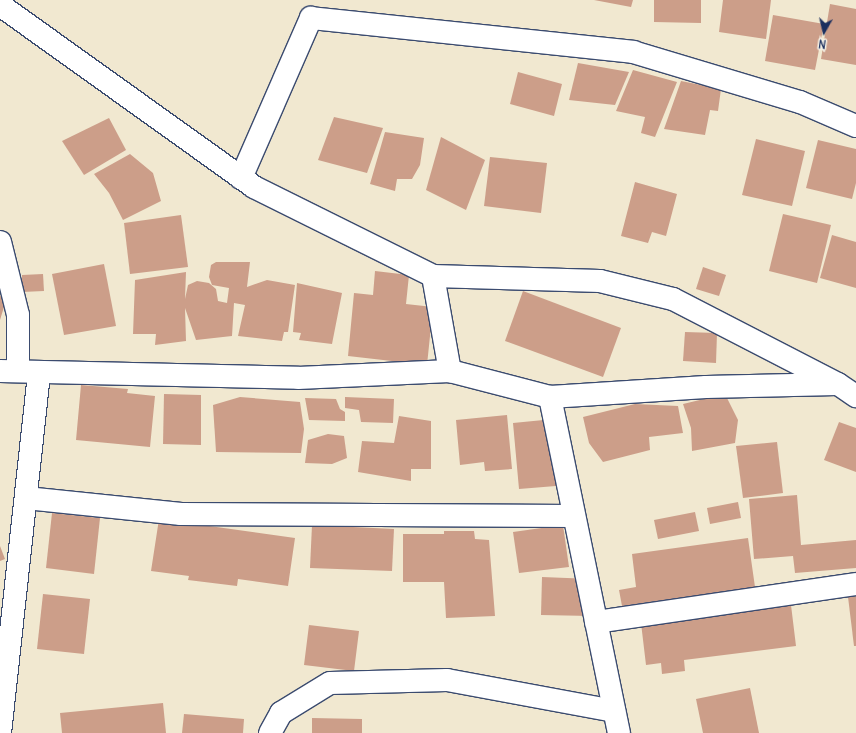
<!DOCTYPE html>
<style>
body{margin:0}
#map{position:relative;width:856px;height:733px;overflow:hidden;background:#f1e8d0;font-family:Delius,sans-serif}
div>[style]{position:absolute}
[style*='--x']{left:calc(var(--x)*1px);top:calc(var(--y)*1px);width:calc(var(--w)*1px);rotate:calc(var(--a)*1deg)}
.building>*{inset:0;background:#cc9e89}
.roads{filter:drop-shadow(1px 0 #3b4b6f) drop-shadow(-1px 0 #3b4b6f) drop-shadow(0 1px #3b4b6f) drop-shadow(0 -1px #3b4b6f)}
.street>*{height:22px;margin:-11px;padding:0 11px;transform-origin:11px;border-radius:11px;background:#fff}
span{translate:-50% -50%;white-space:nowrap;text-align:center;line-height:1.15;-webkit-text-stroke:4px #f7f3e8;paint-order:stroke}
.north{position:absolute;left:804px;top:12px;width:40px;height:40px;-webkit-text-stroke:3px #f7f3e8;paint-order:stroke;rotate:188deg;font-size:11px;font-weight:700;line-height:16px;text-align:center;color:#1b2f5e}
.north::after{content:'';display:block;margin:auto;width:14px;height:18px;background:#1b2f5e;clip-path:polygon(50% 0,100% 100%,50% 72%,0 100%)}
</style>
<div id="map">
<div class="building">
<i style="clip-path:polygon(594px 0,633px 0,631px 7px)"></i>
<i style="clip-path:polygon(654px 0,701px 0,701px 23px,654px 22px)"></i>
<i style="clip-path:polygon(723px 0,771px 0,766px 39px,719px 32px)"></i>
<i style="clip-path:polygon(830px 4px,856px 9px,856px 65px,821px 59px)"></i>
<i style="clip-path:polygon(773px 15px,824px 24px,815px 70px,765px 61px)"></i>
<i style="clip-path:polygon(578px 63px,629px 72px,615px 105px,569px 100px)"></i>
<i style="clip-path:polygon(633px 70px,677px 82px,655px 137px,641px 133px,645px 117px,616px 111px)"></i>
<i style="clip-path:polygon(518px 72px,562px 84px,554px 116px,510px 104px)"></i>
<i style="clip-path:polygon(681px 81px,721px 89px,718px 111px,710px 110px,705px 135px,664px 129px)"></i>
<i style="clip-path:polygon(334px 117px,383px 128px,367px 173px,318px 160px)"></i>
<i style="clip-path:polygon(109px 118px,126px 150px,84px 175px,62px 141px)"></i>
<i style="clip-path:polygon(385px 132px,424px 138px,420px 165px,412px 179px,397px 179px,395px 191px,370px 184px)"></i>
<i style="clip-path:polygon(441px 137px,485px 160px,466px 210px,426px 190px)"></i>
<i style="clip-path:polygon(756px 139px,805px 151px,792px 206px,742px 195px)"></i>
<i style="clip-path:polygon(818px 140px,856px 149px,856px 183px,852px 199px,806px 188px)"></i>
<i style="clip-path:polygon(130px 154px,153px 173px,161px 201px,123px 220px,109px 193px,94px 174px)"></i>
<i style="clip-path:polygon(490px 157px,547px 163px,541px 213px,484px 206px)"></i>
<i style="clip-path:polygon(635px 182px,677px 194px,666px 236px,652px 232px,648px 243px,621px 236px)"></i>
<i style="clip-path:polygon(783px 214px,831px 225px,817px 283px,769px 271px)"></i>
<i style="clip-path:polygon(181px 215px,188px 267px,130px 274px,124px 223px)"></i>
<i style="clip-path:polygon(832px 235px,856px 242px,856px 288px,820px 278px)"></i>
<i style="clip-path:polygon(216px 262px,250px 262px,247px 287px,267px 280px,295px 285px,288px 332px,284px 332px,282px 341px,238px 336px,245px 305px,234px 303px,232px 336px,196px 340px,185px 308px,186px 341px,155px 345px,156px 334px,133px 334px,135px 280px,186px 272px,185px 299px,188px 285px,197px 281px,209px 283px,216px 289px,218px 301px,227px 303px,229px 288px,212px 285px,209px 277px,211px 265px)"></i>
<i style="clip-path:polygon(104px 264px,116px 326px,64px 335px,52px 274px)"></i>
<i style="clip-path:polygon(703px 267px,726px 275px,719px 296px,696px 289px)"></i>
<i style="clip-path:polygon(375px 271px,409px 275px,406px 304px,433px 307px,427px 365px,348px 356px,354px 293px,373px 295px)"></i>
<i style="clip-path:polygon(43px 274px,44px 291px,22px 292px,22px 275px)"></i>
<i style="clip-path:polygon(297px 283px,342px 293px,332px 344px,299px 340px,301px 333px,293px 332px)"></i>
<i style="clip-path:polygon(523px 291px,621px 328px,603px 377px,505px 341px)"></i>
<i style="clip-path:polygon(0 296px,7px 297px,0 320px)"></i>
<i style="clip-path:polygon(685px 332px,717px 333px,716px 363px,683px 361px)"></i>
<i style="clip-path:polygon(81px 385px,128px 389px,127px 393px,155px 396px,150px 447px,76px 440px)"></i>
<i style="clip-path:polygon(164px 394px,201px 395px,201px 445px,163px 444px)"></i>
<i style="clip-path:polygon(725px 394px,738px 420px,735px 443px,692px 451px,691px 428px,683px 404px)"></i>
<i style="clip-path:polygon(240px 397px,300px 402px,304px 429px,301px 453px,216px 452px,213px 405px)"></i>
<i style="clip-path:polygon(345px 397px,394px 399px,393px 423px,361px 422px,359px 410px,345px 408px)"></i>
<i style="clip-path:polygon(305px 398px,336px 399px,340px 409px,345px 412px,345px 421px,309px 420px)"></i>
<i style="clip-path:polygon(635px 404px,678px 406px,683px 433px,649px 437px,650px 450px,603px 462px,589px 443px,583px 417px)"></i>
<i style="clip-path:polygon(507px 415px,512px 469px,485px 471px,484px 462px,460px 465px,456px 420px)"></i>
<i style="clip-path:polygon(399px 416px,431px 421px,431px 469px,411px 469px,411px 481px,358px 472px,362px 441px,394px 443px)"></i>
<i style="clip-path:polygon(564px 418px,568px 485px,519px 489px,513px 423px)"></i>
<i style="clip-path:polygon(839px 422px,856px 428px,856px 472px,824px 460px)"></i>
<i style="clip-path:polygon(328px 434px,344px 436px,347px 458px,332px 464px,305px 463px,308px 440px)"></i>
<i style="clip-path:polygon(777px 442px,783px 493px,743px 498px,736px 446px)"></i>
<i style="clip-path:polygon(797px 495px,801px 545px,856px 540px,856px 568px,795px 573px,793px 556px,754px 559px,749px 499px)"></i>
<i style="clip-path:polygon(738px 502px,741px 518px,710px 524px,707px 508px)"></i>
<i style="clip-path:polygon(695px 512px,699px 531px,658px 539px,654px 520px)"></i>
<i style="clip-path:polygon(52px 513px,100px 518px,94px 574px,46px 568px)"></i>
<i style="clip-path:polygon(159px 519px,295px 538px,288px 586px,238px 579px,237px 586px,188px 580px,189px 576px,151px 571px)"></i>
<i style="clip-path:polygon(312px 525px,394px 529px,392px 571px,310px 568px)"></i>
<i style="clip-path:polygon(563px 525px,569px 567px,519px 573px,513px 532px)"></i>
<i style="clip-path:polygon(444px 531px,474px 531px,475px 539px,489px 540px,495px 616px,446px 618px,444px 582px,403px 582px,403px 534px,444px 534px)"></i>
<i style="clip-path:polygon(748px 538px,755px 587px,622px 606px,619px 590px,636px 587px,632px 554px)"></i>
<i style="clip-path:polygon(0 546px,5px 559px,0 561px)"></i>
<i style="clip-path:polygon(542px 577px,592px 579px,591px 616px,541px 615px)"></i>
<i style="clip-path:polygon(43px 594px,90px 599px,84px 654px,37px 649px)"></i>
<i style="clip-path:polygon(856px 596px,856px 646px,854px 646px,848px 597px)"></i>
<i style="clip-path:polygon(791px 605px,796px 646px,684px 660px,685px 671px,662px 674px,661px 663px,646px 665px,641px 623px)"></i>
<i style="clip-path:polygon(309px 625px,359px 631px,354px 671px,304px 665px)"></i>
<i style="clip-path:polygon(750px 688px,759px 733px,703px 733px,696px 699px)"></i>
<i style="clip-path:polygon(163px 703px,166px 733px,62px 733px,60px 713px)"></i>
<i style="clip-path:polygon(184px 714px,244px 719px,243px 733px,182px 733px)"></i>
<i style="clip-path:polygon(312px 718px,362px 719px,362px 733px,312px 733px)"></i>
</div>
<div class="roads">
<div class="street">
<i style="--x:0;--y:5;--w:312;--a:35.6"></i>
<i style="--x:254;--y:187;--w:200;--a:26.4"></i>
<i style="--x:433;--y:276;--w:167;--a:1.7"></i>
<i style="--x:600;--y:281;--w:75;--a:13.9"></i>
<i style="--x:673;--y:299;--w:186;--a:27.3"></i>
<i style="--x:838;--y:384;--w:22;--a:34"></i>
<i style="--x:241;--y:178;--w:175;--a:-66.4"></i>
<i style="--x:311;--y:18;--w:324;--a:6"></i>
<i style="--x:633;--y:52;--w:174;--a:16.7"></i>
<i style="--x:800;--y:102;--w:61;--a:23.2"></i>
<i style="--x:0;--y:242;--w:75;--a:76.1"></i>
<i style="--x:18;--y:315;--w:56;--a:90"></i>
<i style="--x:433;--y:276;--w:97;--a:79.9"></i>
<i style="--x:450;--y:371;--w:103;--a:14.6"></i>
<i style="--x:550;--y:397;--w:343;--a:78.4"></i>
<i style="--x:0;--y:371;--w:298;--a:1.3"></i>
<i style="--x:298;--y:378;--w:152;--a:-2.6"></i>
<i style="--x:550;--y:397;--w:156;--a:-3.7"></i>
<i style="--x:706;--y:387;--w:131;--a:-1.3"></i>
<i style="--x:26;--y:498;--w:156;--a:5.9"></i>
<i style="--x:181;--y:514;--w:393;--a:0.3"></i>
<i style="--x:596;--y:622;--w:263;--a:-8.3"></i>
<i style="--x:0;--y:733;--w:363;--a:-83.8"></i>
<i style="--x:270;--y:733;--w:23;--a:-61"></i>
<i style="--x:281;--y:713;--w:57;--a:-31.5"></i>
<i style="--x:330;--y:683;--w:117;--a:-1.5"></i>
<i style="--x:447;--y:680;--w:170;--a:10.5"></i>
</div>
</div>
<div class="north">N</div>
</div>
